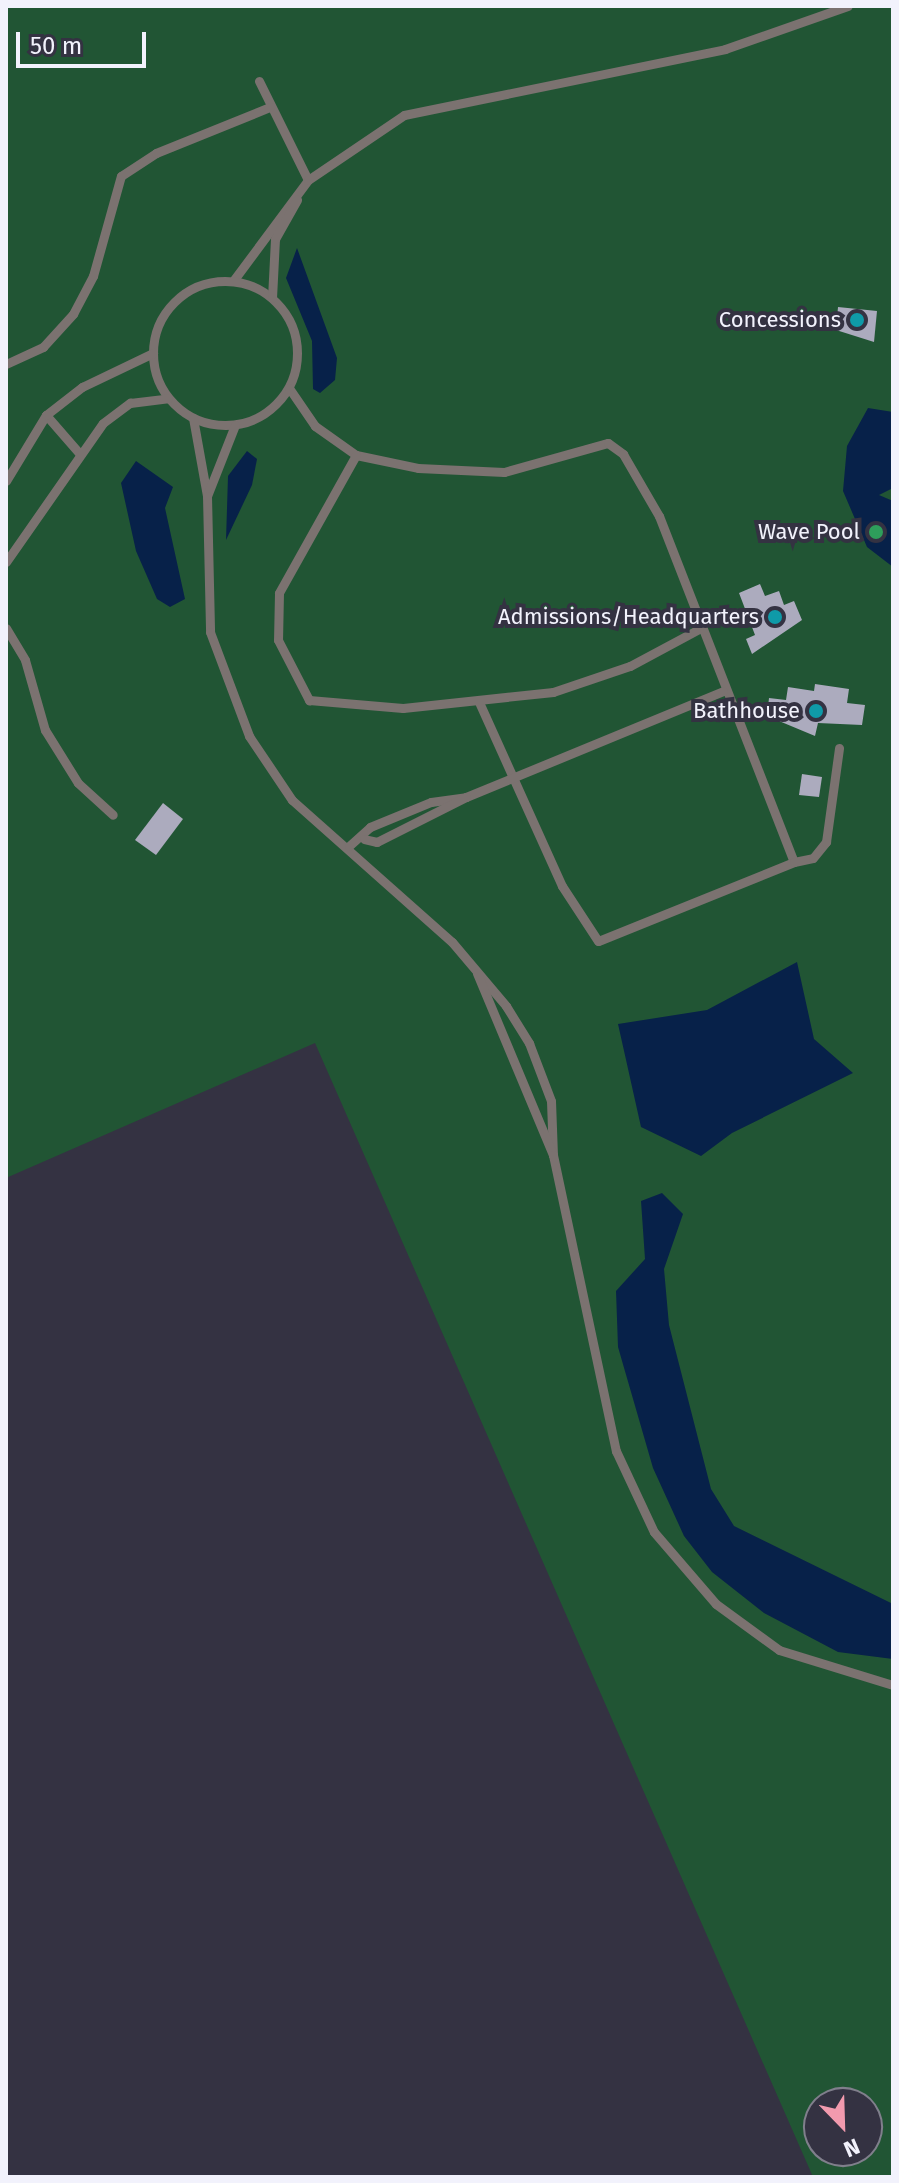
<!DOCTYPE html>
<style>
body{margin:0}
#map{position:relative;width:899px;height:2183px;overflow:hidden;background:#343242;font-family:"Fira Sans",sans-serif}
div>[style]{position:absolute}
[style*='--x']{left:calc(var(--x)*1px);top:calc(var(--y)*1px);width:calc(var(--w)*1px);rotate:calc(var(--a)*1deg)}
.green>*{inset:0;background:#215534}
.water>*{inset:0;background:#072149}
.building>*{inset:0;background:#acabbe}
.service>*{height:9px;margin:-4.5px;padding:0 4.5px;transform-origin:4.5px;border-radius:4.5px;background:#7b7270}
.service>.ring{margin:-4.5px;padding:0;box-sizing:content-box;background:none;border:9px solid #7b7270;border-radius:50%}
.dots>*{width:22px;height:22px;translate:-50% -50%;box-sizing:border-box;border:4px solid #343242;border-radius:50%}
span{translate:-50% -50%;white-space:nowrap;text-align:center;line-height:1.15;-webkit-text-stroke:8px #343242;paint-order:stroke}
.poi-label{font-size:22px;color:#f2f2fc}
.right{translate:-100% -50%;text-align:right}
.frame{position:absolute;inset:0;border:8px solid #f2f2fc;pointer-events:none}
.north{position:absolute;left:803px;top:2087px;width:80px;height:80px;box-sizing:border-box;background:#343242;border:2px solid #807f8c;border-radius:50%;rotate:157deg;font-size:22px;font-weight:700;line-height:32px;text-align:center;color:#f2f2fc}
.north::after{content:'';display:block;margin:auto;width:28px;height:36px;background:#f29aae;clip-path:polygon(50% 0,100% 100%,50% 72%,0 100%)}
.scale{position:absolute;left:16px;top:32px;width:130px;height:36px;box-sizing:border-box;border:4px solid #f2f2fc;border-top:0;padding-left:10px;font-size:24px;line-height:28px;white-space:nowrap;color:#f2f2fc;-webkit-text-stroke:6px #343242;paint-order:stroke}
</style>
<div id="map">
<div class="green">
<i style="clip-path:polygon(evenodd,6px 6px,893px 6px,893px 2177px,813px 2177px,315px 1043px,6px 1178px,6px 6px,819px 2103px,867px 2103px,867px 2151px,819px 2151px,819px 2103px)"></i>
</div>
<div class="water">
<i style="clip-path:polygon(297px 248px,337px 358px,335px 380px,320px 393px,313px 389px,312px 341px,286px 278px)"></i>
<i style="clip-path:polygon(868px 408px,893px 412px,893px 488px,879px 495px,893px 501px,893px 567px,867px 547px,843px 491px,847px 446px)"></i>
<i style="clip-path:polygon(247px 451px,257px 459px,252px 485px,226px 540px,228px 476px)"></i>
<i style="clip-path:polygon(136px 461px,173px 487px,165px 508px,185px 599px,170px 607px,157px 599px,136px 551px,121px 483px)"></i>
<i style="clip-path:polygon(797px 962px,814px 1039px,853px 1073px,732px 1133px,701px 1156px,641px 1127px,618px 1024px,707px 1010px)"></i>
<i style="clip-path:polygon(662px 1193px,683px 1214px,664px 1269px,669px 1325px,711px 1489px,734px 1526px,893px 1604px,893px 1659px,838px 1652px,764px 1613px,712px 1572px,684px 1536px,653px 1468px,618px 1347px,616px 1291px,645px 1259px,641px 1201px)"></i>
</div>
<div class="building">
<i style="clip-path:polygon(838px 307px,877px 311px,874px 342px,836px 330px)"></i>
<i style="clip-path:polygon(760px 584px,765px 596px,779px 591px,784px 605px,794px 601px,802px 620px,752px 654px,746px 639px,755px 635px,739px 593px)"></i>
<i style="clip-path:polygon(815px 684px,849px 689px,847px 703px,865px 705px,862px 725px,818px 723px,815px 736px,767px 716px,769px 698px,786px 700px,788px 687px,814px 691px)"></i>
<i style="clip-path:polygon(802px 774px,822px 777px,819px 797px,799px 795px)"></i>
<i style="clip-path:polygon(163px 803px,183px 819px,156px 855px,135px 840px)"></i>
</div>
<div class="service">
<i style="--x:259;--y:81;--w:110;--a:63.7"></i>
<i style="--x:233;--y:281;--w:126;--a:-53.4"></i>
<i style="--x:308;--y:180;--w:116;--a:-34.1"></i>
<i style="--x:404;--y:115;--w:328;--a:-11.6"></i>
<i style="--x:725;--y:49;--w:130;--a:-19.3"></i>
<i class="ring" style="left:153px;top:281px;width:135px;height:135px"></i>
<i style="--x:272;--y:298;--w:59;--a:-87.1"></i>
<i style="--x:275;--y:239;--w:45;--a:-60.6"></i>
<i style="--x:6;--y:364;--w:41;--a:-24.7"></i>
<i style="--x:43;--y:347;--w:45;--a:-47.7"></i>
<i style="--x:73;--y:314;--w:43;--a:-62.2"></i>
<i style="--x:93;--y:276;--w:104;--a:-74.4"></i>
<i style="--x:121;--y:176;--w:42;--a:-33.3"></i>
<i style="--x:156;--y:153;--w:123;--a:-22"></i>
<i style="--x:289;--y:388;--w:46;--a:55.6"></i>
<i style="--x:315;--y:426;--w:50;--a:35.3"></i>
<i style="--x:356;--y:455;--w:63;--a:11.8"></i>
<i style="--x:418;--y:468;--w:86;--a:2.7"></i>
<i style="--x:504;--y:472;--w:108;--a:-15.6"></i>
<i style="--x:608;--y:443;--w:19;--a:36"></i>
<i style="--x:623;--y:454;--w:72;--a:59.9"></i>
<i style="--x:659;--y:516;--w:371;--a:68.7"></i>
<i style="--x:794;--y:862;--w:211;--a:158"></i>
<i style="--x:598;--y:941;--w:66;--a:-123.2"></i>
<i style="--x:562;--y:886;--w:200;--a:-114.3"></i>
<i style="--x:46;--y:415;--w:52;--a:48.9"></i>
<i style="--x:193;--y:418;--w:79;--a:79.8"></i>
<i style="--x:207;--y:496;--w:76;--a:-68.5"></i>
<i style="--x:356;--y:455;--w:158;--a:119.2"></i>
<i style="--x:279;--y:593;--w:47;--a:91.2"></i>
<i style="--x:278;--y:640;--w:68;--a:62.7"></i>
<i style="--x:309;--y:700;--w:94;--a:4.9"></i>
<i style="--x:403;--y:708;--w:151;--a:-6.1"></i>
<i style="--x:553;--y:692;--w:81;--a:-18.7"></i>
<i style="--x:630;--y:666;--w:78;--a:-28.2"></i>
<i style="--x:6;--y:481;--w:77;--a:-58.8"></i>
<i style="--x:46;--y:415;--w:46;--a:-37.9"></i>
<i style="--x:82;--y:387;--w:79;--a:-25.6"></i>
<i style="--x:207;--y:496;--w:136;--a:88.7"></i>
<i style="--x:210;--y:632;--w:111;--a:69.4"></i>
<i style="--x:249;--y:736;--w:77;--a:56.1"></i>
<i style="--x:292;--y:800;--w:214;--a:41.6"></i>
<i style="--x:452;--y:942;--w:84;--a:49.8"></i>
<i style="--x:506;--y:1006;--w:44;--a:58.1"></i>
<i style="--x:529;--y:1043;--w:62;--a:69.2"></i>
<i style="--x:551;--y:1101;--w:54;--a:87.9"></i>
<i style="--x:553;--y:1155;--w:197;--a:-112.7"></i>
<i style="--x:6;--y:562;--w:169;--a:-55.1"></i>
<i style="--x:103;--y:423;--w:34;--a:-37"></i>
<i style="--x:130;--y:403;--w:38;--a:-7"></i>
<i style="--x:6;--y:628;--w:37;--a:59"></i>
<i style="--x:25;--y:660;--w:73;--a:74.1"></i>
<i style="--x:45;--y:730;--w:62;--a:58.1"></i>
<i style="--x:78;--y:783;--w:47;--a:42.4"></i>
<i style="--x:466;--y:797;--w:278;--a:-22.4"></i>
<i style="--x:349;--y:846;--w:28;--a:-42"></i>
<i style="--x:370;--y:827;--w:66;--a:-22.3"></i>
<i style="--x:431;--y:802;--w:35;--a:-8"></i>
<i style="--x:466;--y:797;--w:100;--a:153.2"></i>
<i style="--x:377;--y:842;--w:13;--a:-167"></i>
<i style="--x:794;--y:862;--w:19;--a:-12"></i>
<i style="--x:813;--y:858;--w:21;--a:-51"></i>
<i style="--x:826;--y:842;--w:95;--a:-82.1"></i>
<i style="--x:553;--y:1155;--w:303;--a:78"></i>
<i style="--x:616;--y:1451;--w:89;--a:64.9"></i>
<i style="--x:654;--y:1532;--w:95;--a:49.3"></i>
<i style="--x:716;--y:1604;--w:78;--a:36.1"></i>
<i style="--x:779;--y:1650;--w:119;--a:17.1"></i>
</div>
<div class="dots">
<i style="left:857px;top:320px;background:#0f9aa8"></i>
<i style="left:876px;top:532px;background:#2e9e5b"></i>
<i style="left:775px;top:617px;background:#0f9aa8"></i>
<i style="left:816px;top:711px;background:#0f9aa8"></i>
</div>
<div class="poi-label">
<span class="right" style="left:841px;top:320px">Concessions</span>
<span class="right" style="left:860px;top:532px">Wave Pool</span>
<span class="right" style="left:759px;top:617px">Admissions/Headquarters</span>
<span class="right" style="left:800px;top:711px">Bathhouse</span>
</div>
<div class="frame"></div>
<div class="north">N</div>
<div class="scale">50 m</div>
</div>
